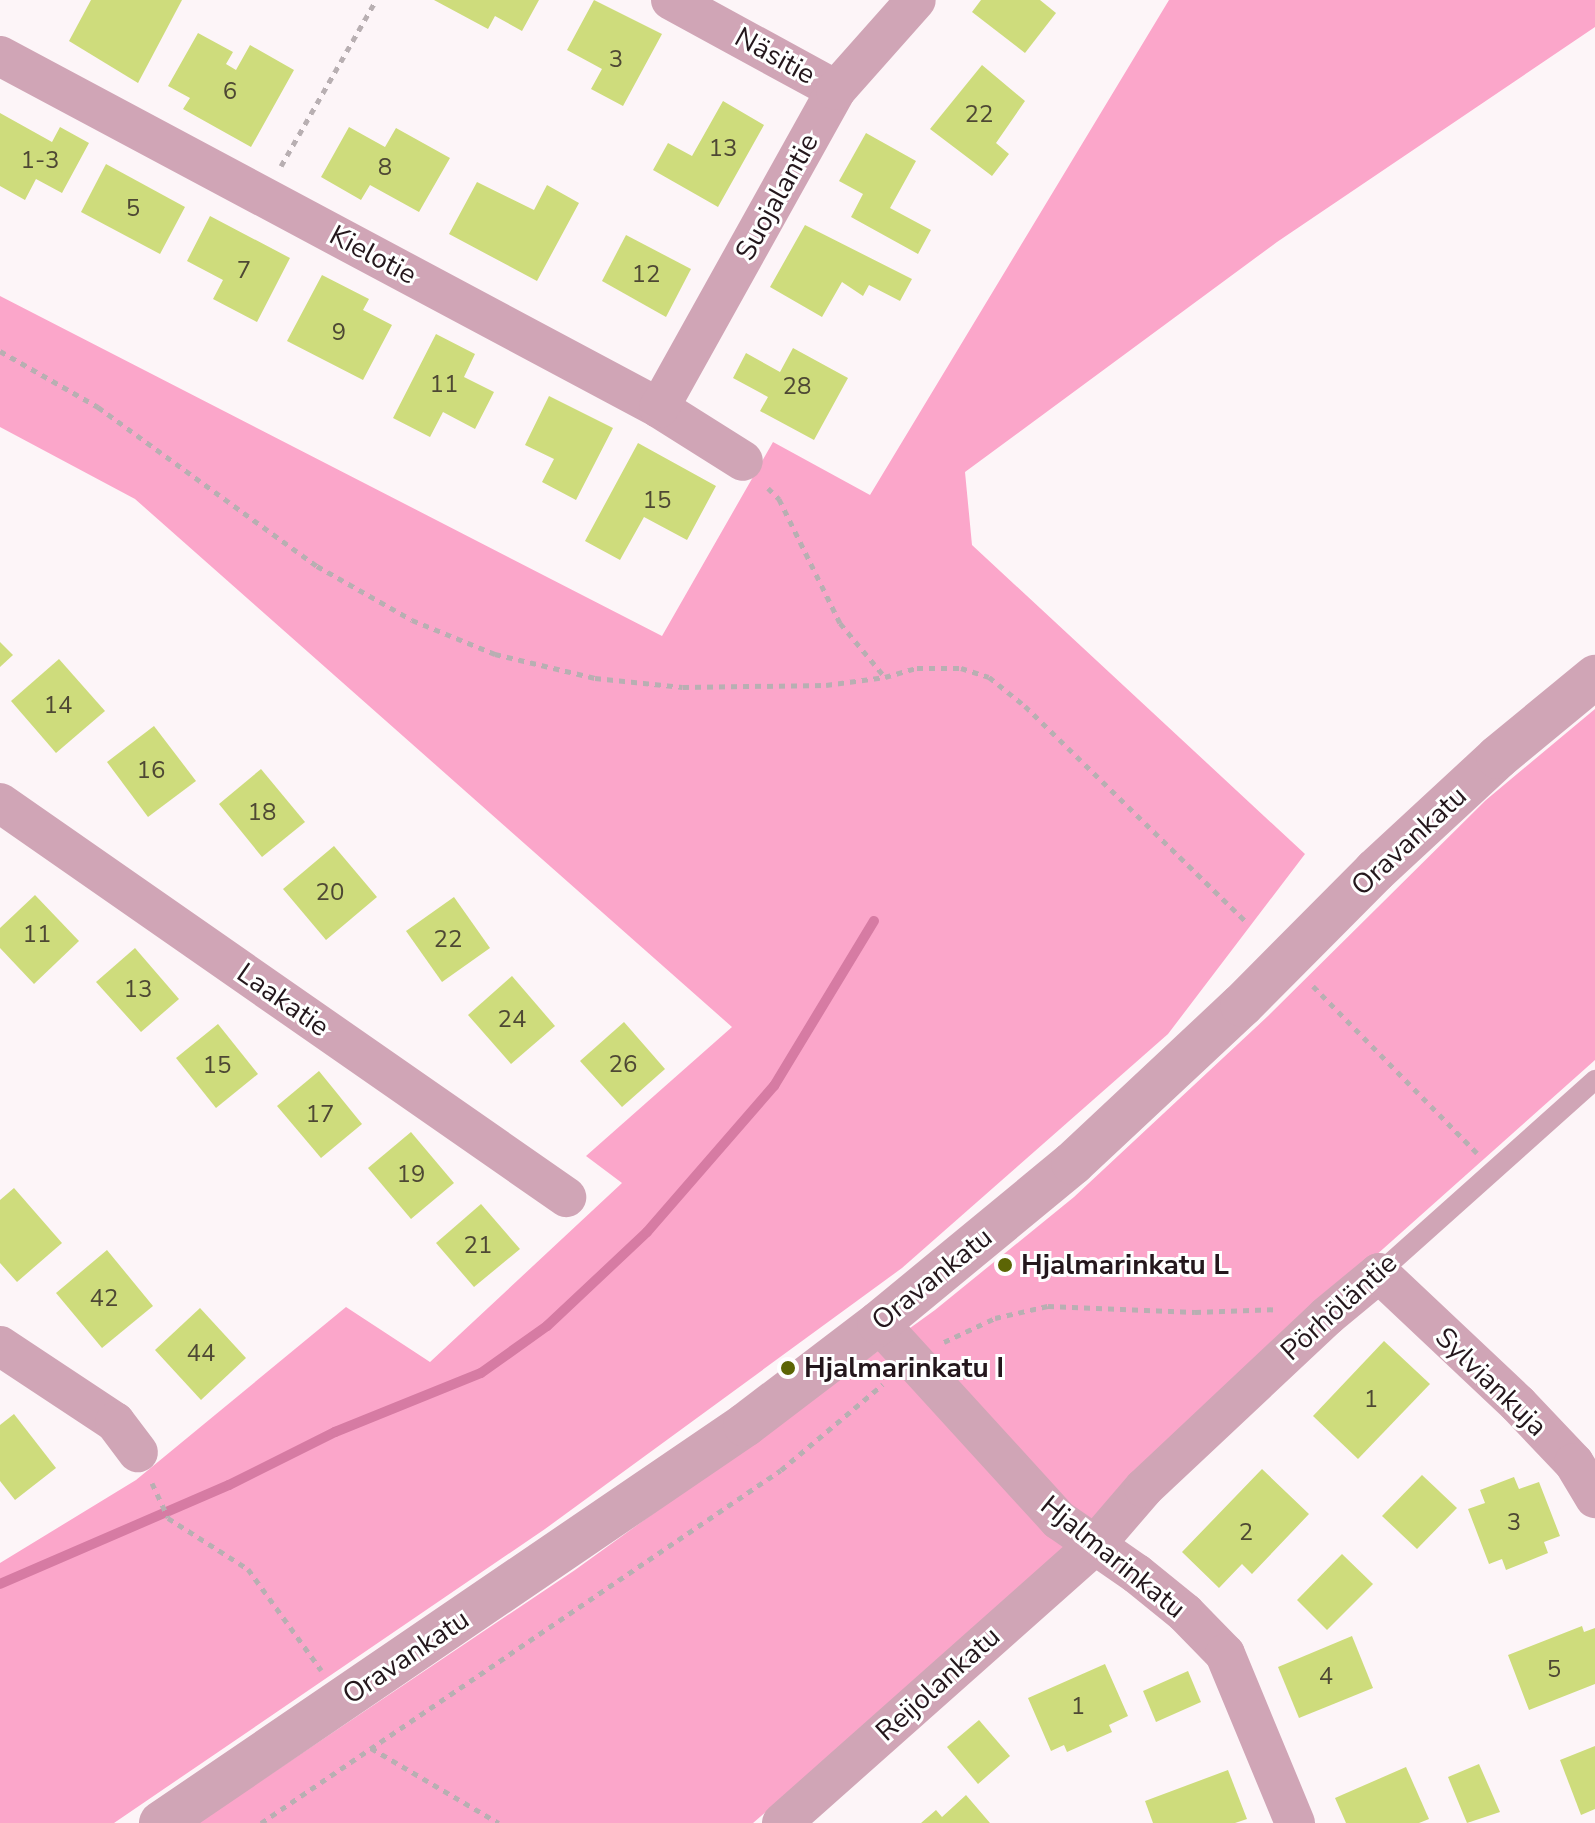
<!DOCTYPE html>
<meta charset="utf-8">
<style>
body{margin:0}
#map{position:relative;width:1595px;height:1823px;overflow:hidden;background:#fdf5f8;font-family:"Nunito Sans",sans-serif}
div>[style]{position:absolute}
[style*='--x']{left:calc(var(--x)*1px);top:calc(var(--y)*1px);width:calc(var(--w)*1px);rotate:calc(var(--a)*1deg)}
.green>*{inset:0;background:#fba6ca}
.stream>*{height:10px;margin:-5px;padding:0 5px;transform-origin:5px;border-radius:5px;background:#d67ba3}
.building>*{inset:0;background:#cedc7c}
.path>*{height:5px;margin-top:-2.5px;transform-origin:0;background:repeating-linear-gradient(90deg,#b8afb2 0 6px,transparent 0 12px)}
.service>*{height:20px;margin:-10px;padding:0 10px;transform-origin:10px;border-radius:10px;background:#d0a5b6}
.minor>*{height:40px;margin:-20px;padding:0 20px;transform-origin:20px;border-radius:20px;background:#d0a5b6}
.tertiary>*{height:44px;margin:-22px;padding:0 22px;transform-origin:22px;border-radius:22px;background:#d0a5b6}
.dots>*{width:22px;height:22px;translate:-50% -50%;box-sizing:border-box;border:4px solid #fff;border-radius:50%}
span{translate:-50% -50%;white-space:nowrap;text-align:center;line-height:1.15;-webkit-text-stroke:6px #fff;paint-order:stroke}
.number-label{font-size:24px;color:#4e4834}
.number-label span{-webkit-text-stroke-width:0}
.street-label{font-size:28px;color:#24171c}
.poi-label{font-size:28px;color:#24171c;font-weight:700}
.left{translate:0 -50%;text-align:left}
</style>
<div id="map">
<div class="green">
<i style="clip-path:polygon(1169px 0,1595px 0,1595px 27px,1277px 242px,965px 472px,972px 545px,1305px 854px,1168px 1034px,902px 1268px,545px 1529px,114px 1823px,0 1823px,0 1563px,136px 1480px,346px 1307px,430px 1362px,622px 1183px,586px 1156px,732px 1027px,135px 499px,0 427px,0 296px,662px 636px,773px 442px,870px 495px)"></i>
<i style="clip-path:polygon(1595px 709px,1595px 1060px,1172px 1437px,1031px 1581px,753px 1823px,198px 1823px,575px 1570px,935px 1310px,1074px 1197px,1268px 1016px,1486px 800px)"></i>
</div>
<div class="stream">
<i style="--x:0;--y:1584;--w:249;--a:-23.4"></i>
<i style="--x:229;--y:1485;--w:119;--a:-26.6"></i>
<i style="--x:335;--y:1432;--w:157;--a:-22"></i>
<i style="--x:481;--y:1373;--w:81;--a:-35.5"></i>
<i style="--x:547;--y:1326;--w:137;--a:-43.2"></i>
<i style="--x:647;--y:1232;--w:194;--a:-49"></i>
<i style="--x:774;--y:1086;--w:193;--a:-58.8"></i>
</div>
<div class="building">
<i style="clip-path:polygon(91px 0,182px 0,138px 83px,69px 41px)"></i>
<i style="clip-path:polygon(434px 0,539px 0,522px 31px,495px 16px,488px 29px)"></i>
<i style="clip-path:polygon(594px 0,662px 34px,623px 106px,591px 89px,602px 69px,567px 50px)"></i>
<i style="clip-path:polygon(981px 0,1040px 0,1056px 13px,1025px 53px,972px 12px)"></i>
<i style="clip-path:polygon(198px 33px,233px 52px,226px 64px,236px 70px,250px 45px,294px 70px,251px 147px,183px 109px,190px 98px,168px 86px)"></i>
<i style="clip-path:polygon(982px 65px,1025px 101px,996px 143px,1009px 154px,992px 176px,930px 129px)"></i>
<i style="clip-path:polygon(723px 101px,764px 125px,718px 207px,653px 170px,668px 143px,692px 156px)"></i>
<i style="clip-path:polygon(0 113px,52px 142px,60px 127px,89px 143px,62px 193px,36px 179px,25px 200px,0 186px)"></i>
<i style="clip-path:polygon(349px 127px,385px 147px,396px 128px,450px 158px,419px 212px,370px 185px,361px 200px,321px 177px)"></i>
<i style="clip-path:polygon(866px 133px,916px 161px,890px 208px,931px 230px,918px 254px,851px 217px,863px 194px,839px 181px)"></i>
<i style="clip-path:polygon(106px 164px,185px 207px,160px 254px,81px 212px)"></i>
<i style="clip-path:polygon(477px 182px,534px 210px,547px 185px,579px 203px,537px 281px,449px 234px)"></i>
<i style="clip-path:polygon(210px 216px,290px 258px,257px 322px,213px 299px,223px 280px,187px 261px)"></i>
<i style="clip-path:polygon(805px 225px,912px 279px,900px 301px,869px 285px,863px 296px,842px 282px,822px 317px,770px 287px)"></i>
<i style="clip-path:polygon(626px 235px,691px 269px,666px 317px,602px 281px)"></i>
<i style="clip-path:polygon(322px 275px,369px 299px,363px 310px,392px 325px,363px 380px,287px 341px)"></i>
<i style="clip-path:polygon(436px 334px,475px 354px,464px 377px,494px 392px,475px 429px,443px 412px,430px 437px,393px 418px)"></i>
<i style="clip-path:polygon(793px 348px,848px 378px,814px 440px,760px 411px,768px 397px,733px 378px,746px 353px,780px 372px)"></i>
<i style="clip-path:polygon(549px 396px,613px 428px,576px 500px,542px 482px,554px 459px,525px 445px)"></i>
<i style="clip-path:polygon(638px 443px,716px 486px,687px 540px,644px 517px,620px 560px,585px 541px)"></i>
<i style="clip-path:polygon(0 642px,13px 655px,0 667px)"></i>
<i style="clip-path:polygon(59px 659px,105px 711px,56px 753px,11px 701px)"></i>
<i style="clip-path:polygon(154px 726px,196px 781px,148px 817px,107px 762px)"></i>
<i style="clip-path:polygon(261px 769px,305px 822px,262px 857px,219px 804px)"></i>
<i style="clip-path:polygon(334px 846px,377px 897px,326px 940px,283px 889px)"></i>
<i style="clip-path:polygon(35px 895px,79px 941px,34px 984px,0 948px,0 928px)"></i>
<i style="clip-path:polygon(454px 897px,490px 948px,442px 982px,406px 931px)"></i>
<i style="clip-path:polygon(135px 948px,179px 999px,141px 1032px,96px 982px)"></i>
<i style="clip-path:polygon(512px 976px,555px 1026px,511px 1064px,468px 1015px)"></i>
<i style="clip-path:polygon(624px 1022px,665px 1069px,622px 1107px,580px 1061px)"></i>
<i style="clip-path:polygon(218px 1024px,258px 1074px,216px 1108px,176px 1058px)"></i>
<i style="clip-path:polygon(319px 1071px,362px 1124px,321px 1158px,277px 1106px)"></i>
<i style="clip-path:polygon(411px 1132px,454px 1183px,411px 1219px,368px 1168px)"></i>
<i style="clip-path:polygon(14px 1188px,62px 1243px,17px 1282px,0 1263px,0 1200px)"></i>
<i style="clip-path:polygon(481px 1204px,520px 1249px,474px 1287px,436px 1243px)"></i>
<i style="clip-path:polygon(107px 1250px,153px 1306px,102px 1348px,56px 1293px)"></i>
<i style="clip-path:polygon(200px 1308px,246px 1358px,201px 1400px,155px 1350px)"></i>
<i style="clip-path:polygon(1384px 1341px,1430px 1384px,1358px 1459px,1313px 1416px)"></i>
<i style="clip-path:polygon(14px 1414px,56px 1468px,15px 1500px,0 1481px,0 1425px)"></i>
<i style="clip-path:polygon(1262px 1469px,1309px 1514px,1252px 1574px,1242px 1564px,1219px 1588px,1182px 1552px)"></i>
<i style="clip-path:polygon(1422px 1475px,1457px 1508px,1417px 1549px,1382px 1516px)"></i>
<i style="clip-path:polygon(1514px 1477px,1519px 1489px,1539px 1482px,1560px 1536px,1544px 1542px,1548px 1553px,1506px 1570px,1502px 1559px,1489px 1564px,1468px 1509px,1485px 1503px,1480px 1490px)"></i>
<i style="clip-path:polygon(1342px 1554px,1373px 1584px,1327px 1630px,1297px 1600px)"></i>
<i style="clip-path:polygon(1582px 1626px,1584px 1632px,1595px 1628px,1595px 1684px,1529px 1710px,1508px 1655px)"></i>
<i style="clip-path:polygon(1352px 1636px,1373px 1688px,1299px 1718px,1278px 1667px)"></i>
<i style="clip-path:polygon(1105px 1664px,1128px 1716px,1109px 1725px,1112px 1732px,1067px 1752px,1064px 1745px,1051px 1751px,1028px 1698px)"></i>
<i style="clip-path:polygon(1188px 1671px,1201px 1702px,1156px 1722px,1143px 1691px)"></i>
<i style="clip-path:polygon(979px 1720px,1010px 1756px,978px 1784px,947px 1747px)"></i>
<i style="clip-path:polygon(1595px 1746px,1595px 1809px,1581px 1815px,1560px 1760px)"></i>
<i style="clip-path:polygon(1479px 1764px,1500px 1812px,1467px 1823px,1448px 1777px)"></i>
<i style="clip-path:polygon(1406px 1767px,1429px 1819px,1419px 1823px,1346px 1823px,1335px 1798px)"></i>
<i style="clip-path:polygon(1228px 1770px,1247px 1819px,1235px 1823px,1153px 1823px,1145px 1801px)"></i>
<i style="clip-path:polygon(966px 1795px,990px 1823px,921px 1823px,936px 1810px,942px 1817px)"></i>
</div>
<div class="path">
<i style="--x:281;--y:166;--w:191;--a:-60.2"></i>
<i style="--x:0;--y:351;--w:113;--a:29.7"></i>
<i style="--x:98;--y:407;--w:271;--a:36"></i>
<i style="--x:317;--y:566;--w:109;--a:29.6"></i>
<i style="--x:412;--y:620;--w:90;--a:22.3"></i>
<i style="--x:495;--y:654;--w:103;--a:13.5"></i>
<i style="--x:595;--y:678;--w:88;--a:5.8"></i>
<i style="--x:683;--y:687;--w:143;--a:-0.8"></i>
<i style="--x:826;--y:685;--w:60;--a:-7.7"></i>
<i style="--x:885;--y:677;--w:33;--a:-16"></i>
<i style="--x:917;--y:668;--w:44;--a:0"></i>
<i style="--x:961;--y:668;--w:29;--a:18"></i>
<i style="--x:989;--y:677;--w:46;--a:38.9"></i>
<i style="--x:1025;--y:706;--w:309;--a:44.3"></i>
<i style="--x:768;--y:488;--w:16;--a:45"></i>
<i style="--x:779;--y:499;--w:138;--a:63.8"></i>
<i style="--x:840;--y:623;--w:70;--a:50.2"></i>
<i style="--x:1313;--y:986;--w:234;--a:45.5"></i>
<i style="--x:944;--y:1342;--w:56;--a:-25.2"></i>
<i style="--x:995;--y:1318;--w:54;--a:-12.8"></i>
<i style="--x:1048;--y:1306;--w:147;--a:2.3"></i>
<i style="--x:1195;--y:1312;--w:84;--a:-2"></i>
<i style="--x:152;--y:1483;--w:38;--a:65"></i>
<i style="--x:168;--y:1518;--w:95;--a:32.5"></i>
<i style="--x:248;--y:1569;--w:125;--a:54.1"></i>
<i style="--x:371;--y:1748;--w:148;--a:30.4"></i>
<i style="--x:261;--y:1823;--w:628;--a:-34.17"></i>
<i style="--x:781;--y:1470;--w:133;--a:-40.1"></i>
</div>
<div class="service">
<i style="--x:1379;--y:1273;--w:290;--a:-41.8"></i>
</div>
<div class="minor">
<i style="--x:671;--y:0;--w:188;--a:28.6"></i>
<i style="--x:0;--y:56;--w:747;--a:28.11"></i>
<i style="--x:659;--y:408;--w:99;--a:32.2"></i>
<i style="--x:659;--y:408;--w:364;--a:-60.9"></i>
<i style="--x:836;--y:90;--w:120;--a:-48.4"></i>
<i style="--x:0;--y:803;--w:690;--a:34.84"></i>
<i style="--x:879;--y:1323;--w:267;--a:47.6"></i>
<i style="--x:1059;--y:1520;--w:95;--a:34.7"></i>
<i style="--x:1137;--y:1574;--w:62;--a:39.1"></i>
<i style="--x:1185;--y:1613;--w:57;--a:45.7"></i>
<i style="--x:1225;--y:1654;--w:183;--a:67.5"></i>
<i style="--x:0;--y:1346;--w:138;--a:33.5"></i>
<i style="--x:115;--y:1422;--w:38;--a:53"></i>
<i style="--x:782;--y:1823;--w:419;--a:-41.6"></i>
<i style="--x:1095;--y:1545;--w:75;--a:-49.3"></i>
<i style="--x:1144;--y:1488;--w:251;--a:-43.2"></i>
<i style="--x:1327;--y:1316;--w:67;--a:-39.6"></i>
<i style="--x:1379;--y:1273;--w:191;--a:43.3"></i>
<i style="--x:1518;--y:1404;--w:81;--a:46.5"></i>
<i style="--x:1574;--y:1463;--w:41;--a:59"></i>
</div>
<div class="tertiary">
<i style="--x:161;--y:1823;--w:707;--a:-34.27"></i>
<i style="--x:745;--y:1425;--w:168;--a:-37.3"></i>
<i style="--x:879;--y:1323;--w:251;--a:-39.5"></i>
<i style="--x:1073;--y:1163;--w:231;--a:-43.1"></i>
<i style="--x:1242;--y:1005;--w:189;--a:-45.2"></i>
<i style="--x:1375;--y:871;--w:168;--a:-42.8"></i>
<i style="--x:1498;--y:757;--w:126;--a:-39.5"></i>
</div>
<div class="dots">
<i style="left:1005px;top:1265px;background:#5c6505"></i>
<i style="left:788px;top:1368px;background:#5c6505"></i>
</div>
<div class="number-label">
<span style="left:616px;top:60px">3</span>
<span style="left:230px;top:92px">6</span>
<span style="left:979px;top:115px">22</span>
<span style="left:723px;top:149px">13</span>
<span style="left:40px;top:161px">1-3</span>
<span style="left:385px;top:168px">8</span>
<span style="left:133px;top:209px">5</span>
<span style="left:244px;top:271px">7</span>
<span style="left:646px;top:275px">12</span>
<span style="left:339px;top:333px">9</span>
<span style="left:444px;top:385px">11</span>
<span style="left:797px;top:387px">28</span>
<span style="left:657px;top:501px">15</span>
<span style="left:58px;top:706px">14</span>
<span style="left:151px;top:771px">16</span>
<span style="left:262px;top:813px">18</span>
<span style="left:330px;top:893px">20</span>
<span style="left:37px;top:935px">11</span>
<span style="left:448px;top:940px">22</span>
<span style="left:138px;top:990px">13</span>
<span style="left:512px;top:1020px">24</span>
<span style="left:623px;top:1065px">26</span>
<span style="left:217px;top:1066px">15</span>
<span style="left:320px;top:1115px">17</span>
<span style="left:411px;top:1175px">19</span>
<span style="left:478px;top:1246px">21</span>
<span style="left:104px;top:1299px">42</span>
<span style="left:201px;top:1354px">44</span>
<span style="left:1371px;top:1400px">1</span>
<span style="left:1514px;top:1523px">3</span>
<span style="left:1246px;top:1533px">2</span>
<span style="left:1554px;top:1670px">5</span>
<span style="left:1326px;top:1677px">4</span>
<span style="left:1078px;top:1707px">1</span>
</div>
<div class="street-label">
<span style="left:775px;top:56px;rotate:29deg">Näsitie</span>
<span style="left:777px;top:197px;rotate:-61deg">Suojalantie</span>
<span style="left:373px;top:255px;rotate:28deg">Kielotie</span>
<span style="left:1409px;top:841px;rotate:-43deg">Oravankatu</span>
<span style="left:283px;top:1000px;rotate:35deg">Laakatie</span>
<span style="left:932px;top:1279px;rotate:-39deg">Oravankatu</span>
<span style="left:1339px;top:1307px;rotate:-42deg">Pörhöläntie</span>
<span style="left:1491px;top:1382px;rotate:44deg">Sylviankuja</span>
<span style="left:1113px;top:1557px;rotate:39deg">Hjalmarinkatu</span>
<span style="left:406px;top:1657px;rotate:-34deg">Oravankatu</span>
<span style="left:938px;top:1684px;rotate:-42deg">Reijolankatu</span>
</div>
<div class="poi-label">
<span class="left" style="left:1021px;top:1265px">Hjalmarinkatu L</span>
<span class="left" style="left:804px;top:1368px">Hjalmarinkatu I</span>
</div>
</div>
